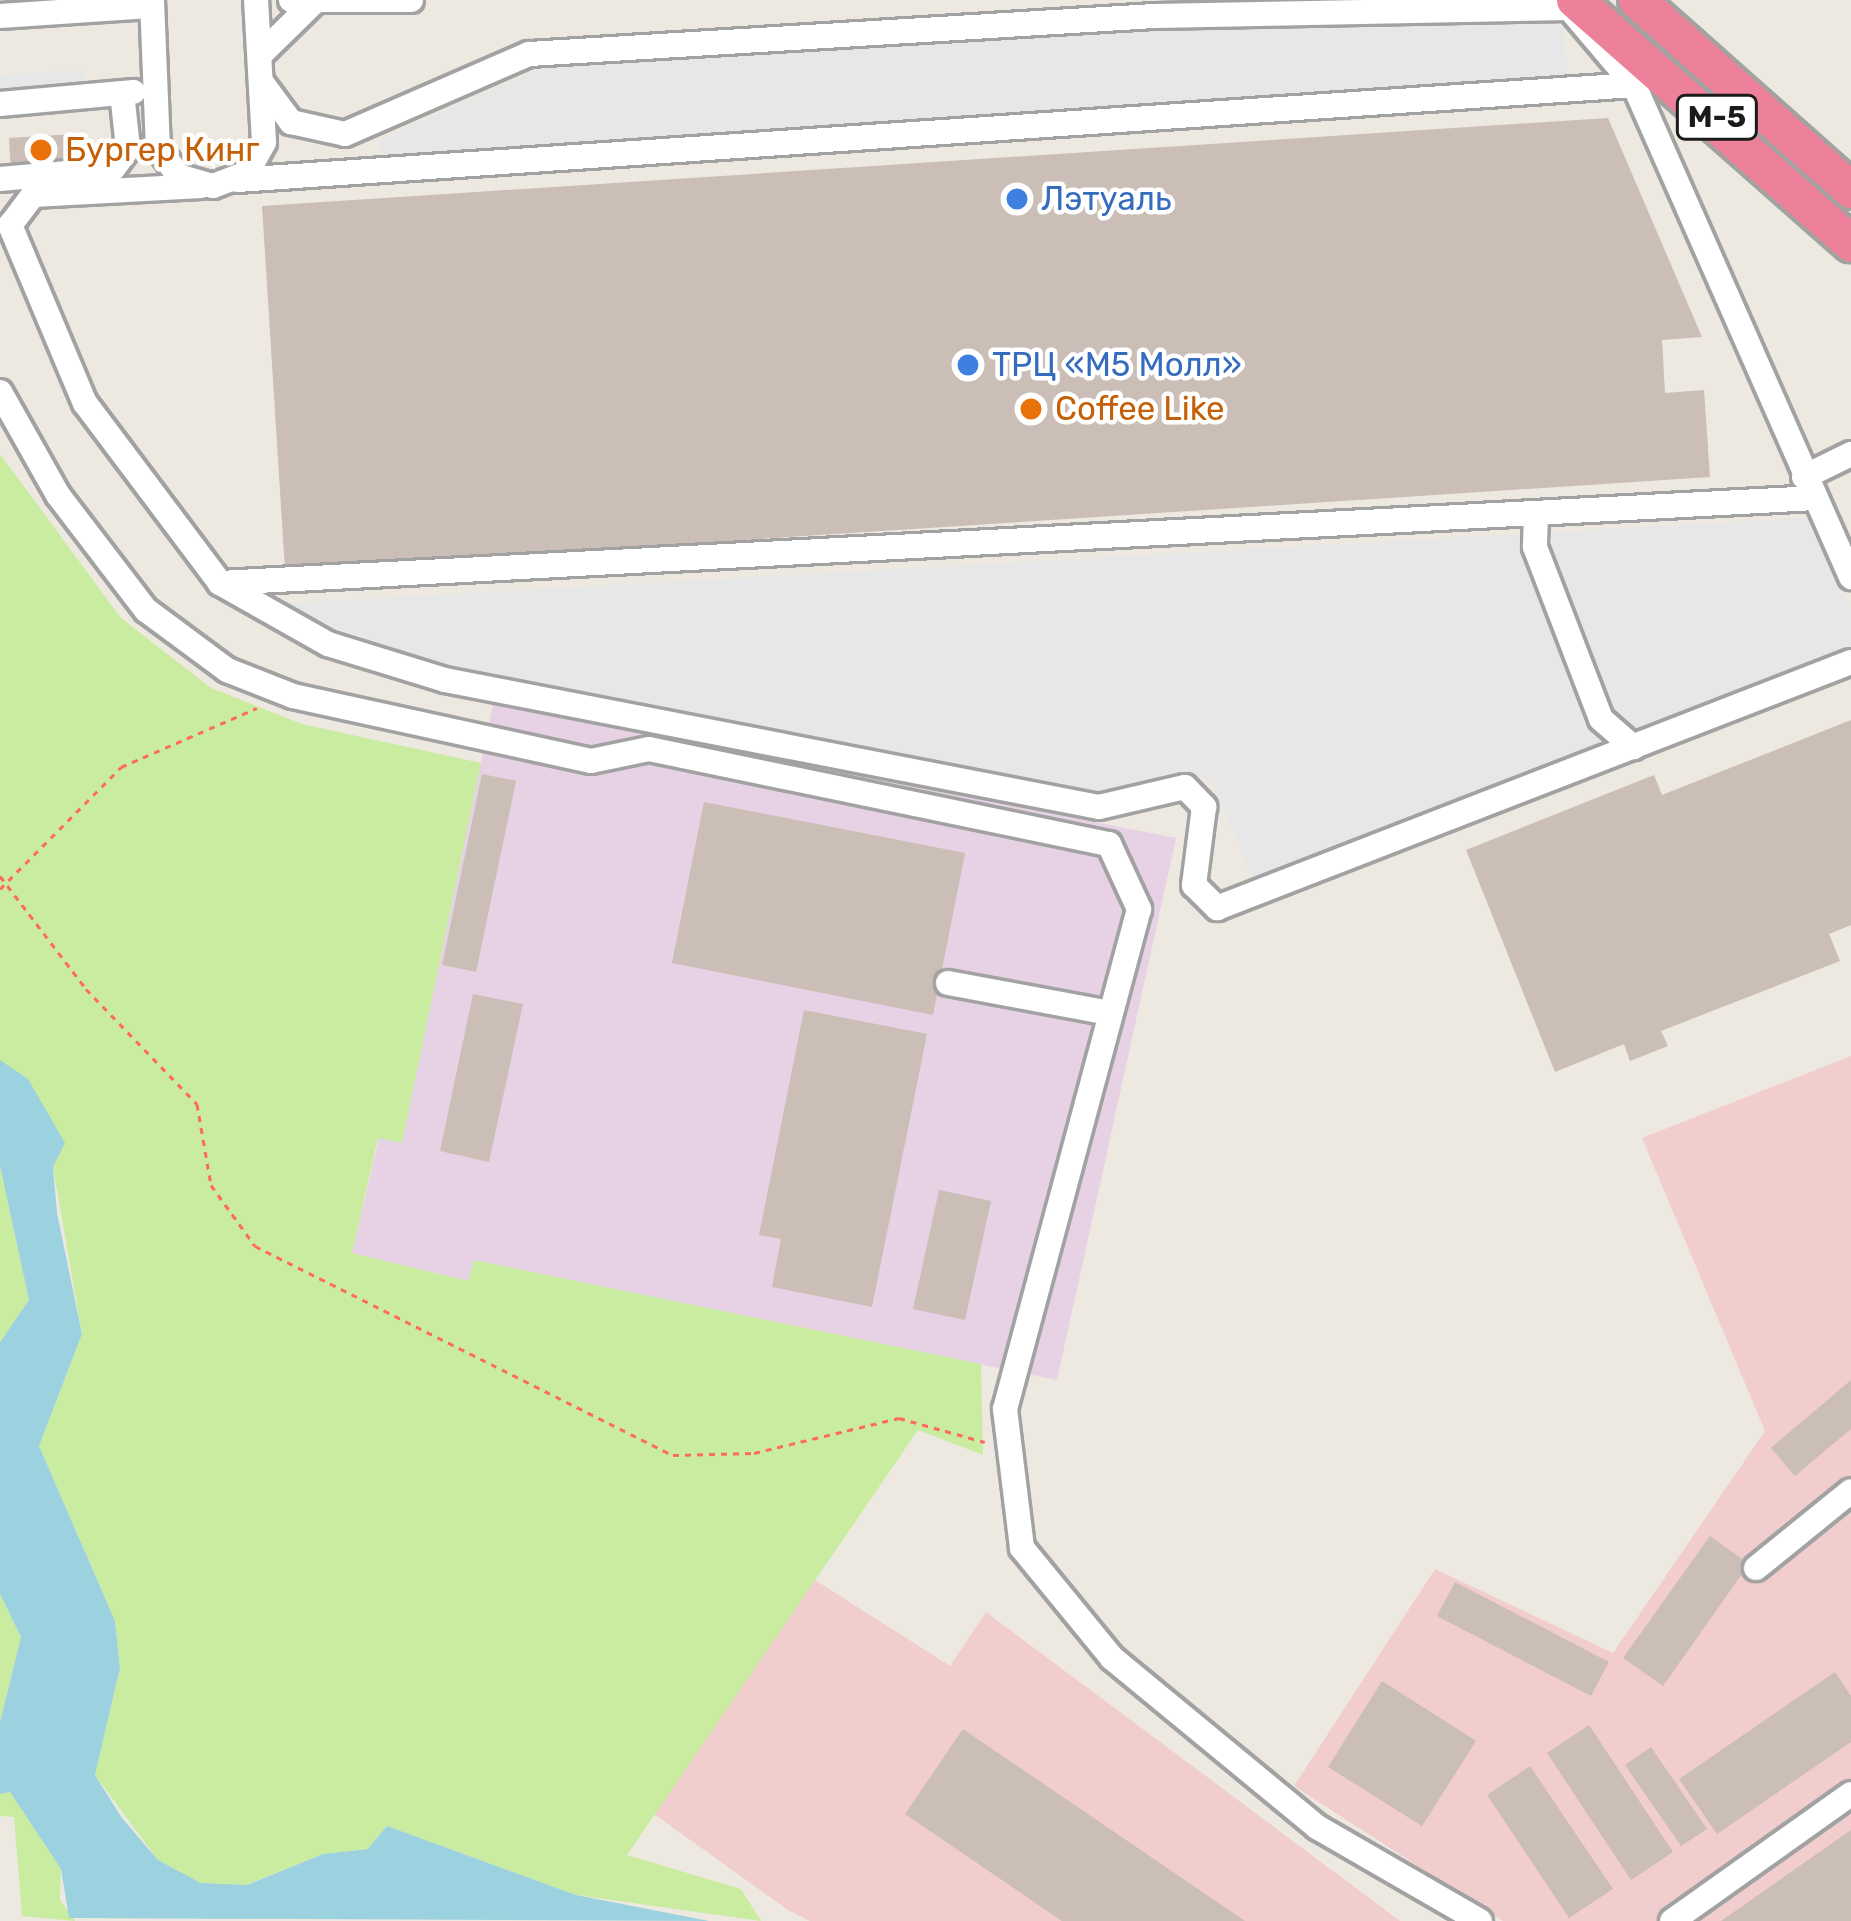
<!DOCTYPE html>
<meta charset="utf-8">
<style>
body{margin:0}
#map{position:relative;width:1851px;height:1921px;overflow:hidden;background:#eee9e0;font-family:Rubik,sans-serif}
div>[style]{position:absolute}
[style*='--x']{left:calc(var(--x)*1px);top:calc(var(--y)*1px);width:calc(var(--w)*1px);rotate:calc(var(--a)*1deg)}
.commercial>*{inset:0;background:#f1cdcd}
.industrial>*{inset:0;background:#e7d1e4}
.grass>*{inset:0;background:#c9eca1}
.parking>*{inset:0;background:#e7e7e7}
.water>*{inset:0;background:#9cd2df}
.building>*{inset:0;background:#cabeb6}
.path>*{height:3px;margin-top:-1.5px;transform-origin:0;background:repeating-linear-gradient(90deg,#ff6a5f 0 6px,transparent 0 12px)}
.roads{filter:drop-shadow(3px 0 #a2a2a2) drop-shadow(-3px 0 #a2a2a2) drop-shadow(0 3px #a2a2a2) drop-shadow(0 -3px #a2a2a2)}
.minor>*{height:24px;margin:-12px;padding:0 12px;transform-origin:12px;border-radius:12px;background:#fff}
.highway>*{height:36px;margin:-18px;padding:0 18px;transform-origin:18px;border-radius:18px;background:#ec8199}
.dots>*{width:33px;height:33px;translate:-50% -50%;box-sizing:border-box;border:6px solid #fff;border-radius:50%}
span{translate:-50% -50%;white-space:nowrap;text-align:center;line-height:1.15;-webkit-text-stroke:9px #fff;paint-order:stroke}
.shield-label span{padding:3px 9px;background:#fff;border:3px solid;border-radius:9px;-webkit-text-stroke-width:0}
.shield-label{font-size:30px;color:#1b1b1b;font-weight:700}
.food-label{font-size:33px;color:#c56008}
.left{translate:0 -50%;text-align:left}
.shop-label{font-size:33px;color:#366cbe}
</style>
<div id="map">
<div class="commercial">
<i style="clip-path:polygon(1851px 1056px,1851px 1921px,1503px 1921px,1294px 1786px,1435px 1569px,1613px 1653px,1765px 1431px,1642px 1138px)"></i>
<i style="clip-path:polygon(815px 1580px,950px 1666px,986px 1612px,1400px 1921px,810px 1921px,788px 1910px,654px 1814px)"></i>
</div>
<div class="industrial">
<i style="clip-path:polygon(493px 704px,1176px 838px,1057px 1380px,475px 1261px,469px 1281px,352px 1253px,379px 1138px,402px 1142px)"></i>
</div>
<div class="grass">
<i style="clip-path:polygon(0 454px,121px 618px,211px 688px,302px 724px,481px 763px,402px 1143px,378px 1138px,352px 1253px,468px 1281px,474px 1260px,981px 1364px,983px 1455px,918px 1430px,627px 1855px,741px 1889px,761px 1921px,576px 1895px,387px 1826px,368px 1849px,323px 1854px,246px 1885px,201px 1883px,158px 1860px,95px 1775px,120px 1668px,115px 1621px,39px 1446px,82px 1334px,53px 1167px,0 1060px)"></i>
<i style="clip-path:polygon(0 1166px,29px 1300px,0 1342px)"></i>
<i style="clip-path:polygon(0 1594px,21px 1637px,0 1722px)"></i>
<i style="clip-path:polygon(10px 1792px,61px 1869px,60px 1900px,75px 1921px,22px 1916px,14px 1817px,0 1816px,0 1794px)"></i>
</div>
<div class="parking">
<i style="clip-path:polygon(1551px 18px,1564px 30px,1567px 77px,381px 156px,379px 140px,543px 67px,1122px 29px)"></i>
<i style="clip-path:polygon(85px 70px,86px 84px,0 90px,0 75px)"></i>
<i style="clip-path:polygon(1805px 518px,1851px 607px,1851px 660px,1256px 885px,1211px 781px,1190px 773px,1091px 797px,442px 668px,275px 604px)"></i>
</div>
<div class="water">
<i style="clip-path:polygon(0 1060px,28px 1079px,65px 1143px,53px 1167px,57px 1213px,82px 1334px,39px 1446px,115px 1621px,120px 1668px,95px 1775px,122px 1818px,158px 1860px,201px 1883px,247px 1885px,323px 1854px,368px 1849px,387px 1826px,576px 1895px,709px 1921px,69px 1918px,61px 1869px,10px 1792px,0 1794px,0 1722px,21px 1637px,0 1594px,0 1342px,29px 1300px,0 1166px)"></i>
</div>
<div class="building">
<i style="clip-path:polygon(1608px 118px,1702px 337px,1662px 340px,1665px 393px,1704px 390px,1710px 477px,285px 570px,262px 206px)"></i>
<i style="clip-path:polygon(72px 134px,73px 163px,11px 172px,9px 138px)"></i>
<i style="clip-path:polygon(1851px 720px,1851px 925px,1829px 934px,1840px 961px,1661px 1031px,1668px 1046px,1630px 1061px,1624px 1044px,1555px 1072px,1466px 850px,1654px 775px,1662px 795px)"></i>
<i style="clip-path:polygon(482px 774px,516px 781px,476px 972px,442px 965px)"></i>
<i style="clip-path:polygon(704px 802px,965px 853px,933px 1015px,672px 963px)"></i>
<i style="clip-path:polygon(473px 994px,523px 1004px,489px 1162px,440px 1151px)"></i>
<i style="clip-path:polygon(804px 1010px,927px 1034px,872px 1307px,772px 1287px,781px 1239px,759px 1235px)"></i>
<i style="clip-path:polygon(939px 1190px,991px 1201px,965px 1320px,913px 1309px)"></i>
<i style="clip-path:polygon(1851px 1380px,1851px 1429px,1795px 1476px,1771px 1448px)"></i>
<i style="clip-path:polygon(1710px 1536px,1749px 1564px,1663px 1686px,1623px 1658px)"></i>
<i style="clip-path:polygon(1455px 1582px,1609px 1662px,1591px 1696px,1437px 1616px)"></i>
<i style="clip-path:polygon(1835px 1672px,1851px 1696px,1851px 1742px,1717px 1834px,1679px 1779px)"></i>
<i style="clip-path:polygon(1382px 1681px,1476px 1741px,1422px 1826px,1328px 1767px)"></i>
<i style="clip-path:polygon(1589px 1725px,1673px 1852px,1631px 1880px,1547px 1753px)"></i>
<i style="clip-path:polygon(963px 1729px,1245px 1921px,1062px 1921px,905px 1814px)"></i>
<i style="clip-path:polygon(1651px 1747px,1707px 1829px,1681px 1846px,1625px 1765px)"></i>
<i style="clip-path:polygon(1530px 1766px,1613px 1889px,1569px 1918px,1487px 1795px)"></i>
<i style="clip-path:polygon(1851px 1830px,1851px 1921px,1721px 1921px)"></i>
</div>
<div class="path">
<i style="--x:0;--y:876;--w:142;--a:52.7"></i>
<i style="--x:86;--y:989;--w:160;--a:46"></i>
<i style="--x:197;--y:1104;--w:82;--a:80.2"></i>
<i style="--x:211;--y:1185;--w:75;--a:54.2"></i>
<i style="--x:255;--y:1246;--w:467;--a:26.6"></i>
<i style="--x:673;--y:1455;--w:81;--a:-1.4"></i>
<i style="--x:754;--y:1453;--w:149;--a:-13.6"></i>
<i style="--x:899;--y:1418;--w:89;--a:15.6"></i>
<i style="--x:0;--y:889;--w:172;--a:-45.2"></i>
<i style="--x:121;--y:767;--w:148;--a:-23.5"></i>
</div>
<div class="roads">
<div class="minor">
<i style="--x:152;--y:0;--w:147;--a:87.7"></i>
<i style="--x:158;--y:147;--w:35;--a:55"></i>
<i style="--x:178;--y:176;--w:36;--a:16"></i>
<i style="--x:213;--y:186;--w:36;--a:-21"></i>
<i style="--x:247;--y:173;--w:35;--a:-61"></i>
<i style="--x:264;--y:142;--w:142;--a:-93.2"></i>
<i style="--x:291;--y:0;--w:120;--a:0"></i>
<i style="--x:0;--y:16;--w:150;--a:-3.8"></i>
<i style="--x:261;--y:54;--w:73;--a:-44.4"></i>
<i style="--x:262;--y:83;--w:49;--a:53.4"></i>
<i style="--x:291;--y:122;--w:55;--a:12.5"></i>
<i style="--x:345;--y:134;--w:201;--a:-23.5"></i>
<i style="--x:529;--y:54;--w:626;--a:-3.48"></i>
<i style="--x:1154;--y:16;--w:415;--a:-1.1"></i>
<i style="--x:1569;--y:8;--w:101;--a:49.8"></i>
<i style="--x:1634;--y:85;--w:538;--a:66.2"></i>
<i style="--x:0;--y:104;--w:134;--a:-5.2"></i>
<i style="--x:0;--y:179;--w:113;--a:-5.1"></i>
<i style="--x:113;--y:169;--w:26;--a:-54"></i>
<i style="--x:128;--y:148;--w:55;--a:-96.2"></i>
<i style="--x:237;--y:180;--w:1400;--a:-3.89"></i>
<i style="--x:201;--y:186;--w:168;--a:176.9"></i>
<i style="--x:33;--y:195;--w:38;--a:127"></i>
<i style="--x:10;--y:225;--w:193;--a:67.2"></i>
<i style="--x:85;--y:403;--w:225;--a:53.1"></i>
<i style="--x:220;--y:583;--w:124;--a:29.5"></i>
<i style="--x:328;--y:644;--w:122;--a:17.1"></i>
<i style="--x:445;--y:680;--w:666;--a:10.99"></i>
<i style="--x:1099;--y:807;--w:88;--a:-13.1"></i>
<i style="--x:1185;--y:787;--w:28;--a:46"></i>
<i style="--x:1204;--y:807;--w:79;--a:97.3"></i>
<i style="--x:1194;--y:885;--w:33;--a:45"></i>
<i style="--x:1217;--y:908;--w:680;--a:-21.21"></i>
<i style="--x:0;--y:392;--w:118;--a:60.6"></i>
<i style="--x:58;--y:495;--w:145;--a:52.6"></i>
<i style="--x:146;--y:610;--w:101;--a:36.5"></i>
<i style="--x:227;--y:670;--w:71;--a:21.5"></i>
<i style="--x:293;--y:696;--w:305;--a:12.3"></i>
<i style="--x:591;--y:761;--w:59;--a:-11.7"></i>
<i style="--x:649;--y:749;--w:470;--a:11.7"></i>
<i style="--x:1109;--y:844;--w:72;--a:65.2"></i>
<i style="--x:1139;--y:909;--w:518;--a:105"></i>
<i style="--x:1005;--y:1409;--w:140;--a:83"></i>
<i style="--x:1022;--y:1548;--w:142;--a:50.7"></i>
<i style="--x:1112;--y:1658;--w:266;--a:39.5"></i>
<i style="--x:1317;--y:1827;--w:188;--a:30"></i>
<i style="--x:1804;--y:477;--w:52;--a:-26.1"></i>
<i style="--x:1536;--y:515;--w:32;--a:92"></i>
<i style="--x:1535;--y:547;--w:184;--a:69"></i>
<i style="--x:1601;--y:719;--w:43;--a:41.2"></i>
<i style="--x:220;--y:583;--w:1595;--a:-3.05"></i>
<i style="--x:948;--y:983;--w:160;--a:10.5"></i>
<i style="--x:1756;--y:1568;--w:122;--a:-39"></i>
<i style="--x:1672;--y:1921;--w:219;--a:-35.4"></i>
</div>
<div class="highway">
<i style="--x:1575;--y:0;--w:368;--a:41.4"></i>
<i style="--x:1637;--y:0;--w:286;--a:41.6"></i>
</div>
</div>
<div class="dots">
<i style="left:41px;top:150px;background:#e8710a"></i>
<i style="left:1017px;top:199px;background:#3f7fe0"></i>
<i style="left:968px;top:365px;background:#3f7fe0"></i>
<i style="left:1031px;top:409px;background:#e8710a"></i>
</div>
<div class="shield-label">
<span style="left:1717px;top:117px">М-5</span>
</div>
<div class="food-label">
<span class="left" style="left:65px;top:150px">Бургер Кинг</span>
<span class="left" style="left:1055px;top:409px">Coffee Like</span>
</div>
<div class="shop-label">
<span class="left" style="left:1041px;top:199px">Лэтуаль</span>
<span class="left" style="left:992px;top:365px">ТРЦ «М5 Молл»</span>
</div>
</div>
